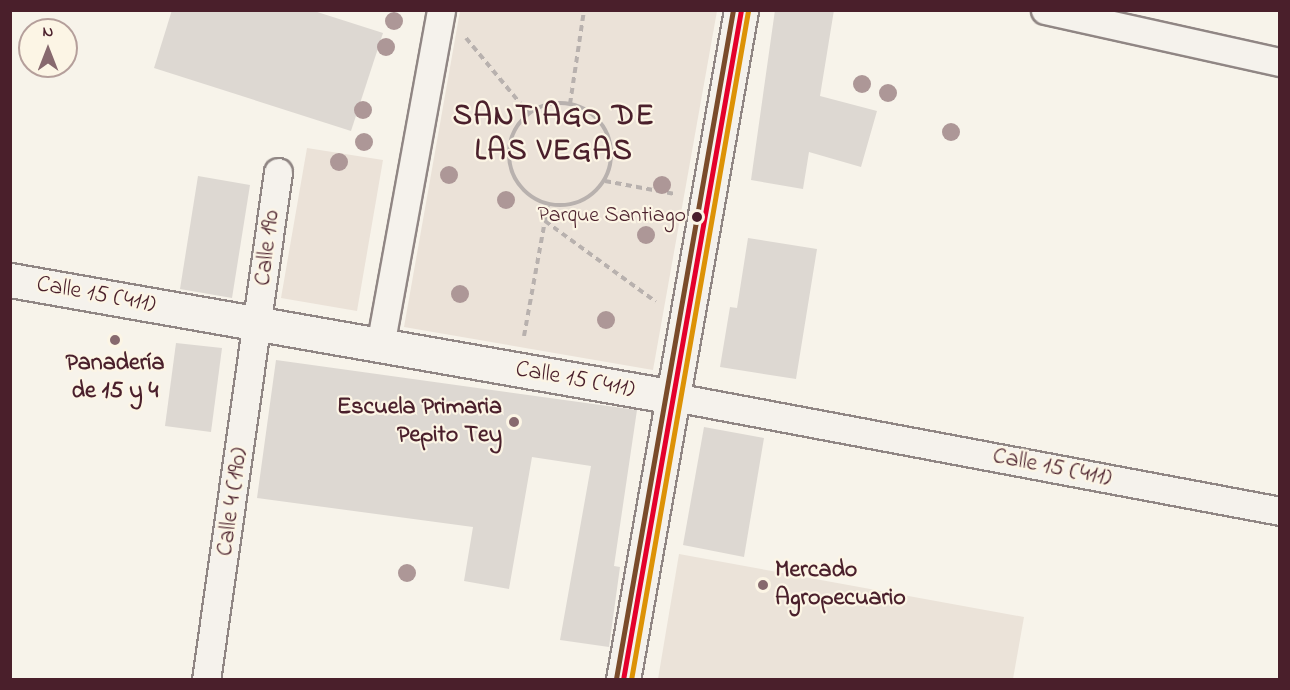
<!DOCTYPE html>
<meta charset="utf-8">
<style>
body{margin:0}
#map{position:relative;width:1290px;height:690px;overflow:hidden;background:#f7f3ea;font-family:"Indie Flower",sans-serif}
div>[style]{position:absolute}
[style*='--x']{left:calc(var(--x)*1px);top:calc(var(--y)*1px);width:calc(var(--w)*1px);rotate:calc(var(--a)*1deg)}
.built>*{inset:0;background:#ebe3d9}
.green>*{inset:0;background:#ebe2d8}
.building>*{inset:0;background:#ddd8d2}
.path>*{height:4px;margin-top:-2px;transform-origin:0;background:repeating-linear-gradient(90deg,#b8b1ae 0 6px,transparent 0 10.5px)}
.path>.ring{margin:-2px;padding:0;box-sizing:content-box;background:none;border:4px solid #b8b1ae;border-radius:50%}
.roads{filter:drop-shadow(2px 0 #908684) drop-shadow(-2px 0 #908684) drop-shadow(0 2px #908684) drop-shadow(0 -2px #908684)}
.minor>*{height:27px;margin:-13.5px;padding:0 13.5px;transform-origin:13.5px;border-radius:13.5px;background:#f5f2ec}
.tertiary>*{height:33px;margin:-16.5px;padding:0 16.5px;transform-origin:16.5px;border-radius:16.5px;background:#f5f2ec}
.secondary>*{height:33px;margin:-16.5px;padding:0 16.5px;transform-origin:16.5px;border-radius:16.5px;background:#f5f2ec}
.bus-1>*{height:4.5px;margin:-2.25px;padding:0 2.25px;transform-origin:2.25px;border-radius:2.25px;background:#e4002b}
.bus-2>*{height:4.5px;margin:-2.25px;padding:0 2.25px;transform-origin:2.25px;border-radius:2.25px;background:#dd9206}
.bus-3>*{height:4.5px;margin:-2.25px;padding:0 2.25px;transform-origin:2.25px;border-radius:2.25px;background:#7a4b2a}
.trees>*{width:18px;height:18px;margin:-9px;border-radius:50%;background:#ad9797}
.dots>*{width:16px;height:16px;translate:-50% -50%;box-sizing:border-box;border:3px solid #fcf5e5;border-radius:50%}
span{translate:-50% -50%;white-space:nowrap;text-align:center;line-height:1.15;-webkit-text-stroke:4.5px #fcf5e5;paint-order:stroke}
.bus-label{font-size:22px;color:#4a1f2b}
.right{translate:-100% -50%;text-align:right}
.street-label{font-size:24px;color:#4a1f2b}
.poi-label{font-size:24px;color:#4a1f2b;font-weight:700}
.left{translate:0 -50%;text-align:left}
.district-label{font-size:30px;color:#4a1f2b;font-weight:700;letter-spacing:1.5px}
.frame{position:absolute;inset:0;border:12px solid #4a1f2b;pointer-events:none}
.north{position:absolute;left:18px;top:18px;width:60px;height:60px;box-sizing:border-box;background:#fcf5e5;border:2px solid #b59f9b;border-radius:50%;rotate:0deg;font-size:16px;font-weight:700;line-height:24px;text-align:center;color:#4a1f2b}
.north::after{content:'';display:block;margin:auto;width:21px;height:27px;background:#87696e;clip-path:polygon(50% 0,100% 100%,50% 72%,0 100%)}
</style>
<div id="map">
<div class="built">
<i style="clip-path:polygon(679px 554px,1024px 617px,1013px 679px,658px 679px)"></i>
</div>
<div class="green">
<i style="clip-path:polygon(460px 11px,717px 11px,653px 370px,404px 327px)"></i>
<i style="clip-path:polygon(307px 148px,383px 160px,357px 311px,281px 298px)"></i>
</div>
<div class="building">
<i style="clip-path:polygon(172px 10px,311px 10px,383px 33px,351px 131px,154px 68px)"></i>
<i style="clip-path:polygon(775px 10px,834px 10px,820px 96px,877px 111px,861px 167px,809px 152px,803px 189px,751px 180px)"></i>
<i style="clip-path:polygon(198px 176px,250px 185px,232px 298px,180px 289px)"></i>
<i style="clip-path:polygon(748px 238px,817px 249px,796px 379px,720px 367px,730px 307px,737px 308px)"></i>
<i style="clip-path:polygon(176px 343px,222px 348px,211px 432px,165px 426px)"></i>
<i style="clip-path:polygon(276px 360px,637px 410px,614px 566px,620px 567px,609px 647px,560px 640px,591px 466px,532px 457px,509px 589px,464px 581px,473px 527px,257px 498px)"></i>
<i style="clip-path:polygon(704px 427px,764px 438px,744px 557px,683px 545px)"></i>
</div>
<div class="path">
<i style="--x:466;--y:38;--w:99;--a:50.3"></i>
<i class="ring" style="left:509px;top:103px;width:98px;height:98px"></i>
<i style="--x:570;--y:104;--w:95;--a:-81.5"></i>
<i style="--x:605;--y:181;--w:71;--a:10.5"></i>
<i style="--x:545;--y:221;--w:137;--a:36.1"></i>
<i style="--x:524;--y:336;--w:134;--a:-79.7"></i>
</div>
<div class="roads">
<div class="minor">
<i style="--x:1045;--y:10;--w:241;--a:12.5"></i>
<i style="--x:380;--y:346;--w:341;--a:-79.7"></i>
<i style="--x:674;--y:397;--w:617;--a:10.65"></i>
<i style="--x:206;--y:680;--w:513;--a:-81.93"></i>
</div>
<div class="tertiary">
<i style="--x:10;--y:280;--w:674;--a:9.99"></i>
</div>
<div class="secondary">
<i style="--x:623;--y:680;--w:680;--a:-80.01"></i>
</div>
</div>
<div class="bus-1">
<i style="--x:623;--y:680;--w:680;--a:-80.01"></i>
</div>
<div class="bus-2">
<i style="--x:631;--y:680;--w:679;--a:-80.08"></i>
</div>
<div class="bus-3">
<i style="--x:616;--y:679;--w:679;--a:-80.08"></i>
</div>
<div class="trees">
<i style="left:394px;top:21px"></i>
<i style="left:386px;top:47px"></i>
<i style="left:862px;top:84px"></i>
<i style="left:888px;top:93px"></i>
<i style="left:363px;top:110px"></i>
<i style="left:951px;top:132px"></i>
<i style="left:364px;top:142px"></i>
<i style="left:339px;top:162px"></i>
<i style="left:449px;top:175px"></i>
<i style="left:662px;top:185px"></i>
<i style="left:506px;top:200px"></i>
<i style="left:646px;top:235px"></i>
<i style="left:460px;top:294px"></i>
<i style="left:606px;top:320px"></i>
<i style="left:407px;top:573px"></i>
</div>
<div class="dots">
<i style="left:697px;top:217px;background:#4a1f2b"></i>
<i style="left:115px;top:340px;background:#87696e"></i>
<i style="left:514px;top:422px;background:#87696e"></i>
<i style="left:763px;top:585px;background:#87696e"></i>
</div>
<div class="bus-label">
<span class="right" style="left:686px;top:217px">Parque Santiago</span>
</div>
<div class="street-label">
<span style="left:268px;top:248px;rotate:-83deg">Calle 190</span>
<span style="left:96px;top:295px;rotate:10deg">Calle 15 (411)</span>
<span style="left:575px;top:380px;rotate:10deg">Calle 15 (411)</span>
<span style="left:1052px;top:468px;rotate:11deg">Calle 15 (411)</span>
<span style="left:233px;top:502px;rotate:-82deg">Calle 4 (190)</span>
</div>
<div class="poi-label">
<span style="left:115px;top:378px">Panadería<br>de 15 y 4</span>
<span class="right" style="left:502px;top:422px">Escuela Primaria<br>Pepito Tey</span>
<span class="left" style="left:775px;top:585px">Mercado<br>Agropecuario</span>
</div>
<div class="district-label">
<span style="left:554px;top:134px">SANTIAGO DE<br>LAS VEGAS</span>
</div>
<div class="frame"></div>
<div class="north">N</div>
</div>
